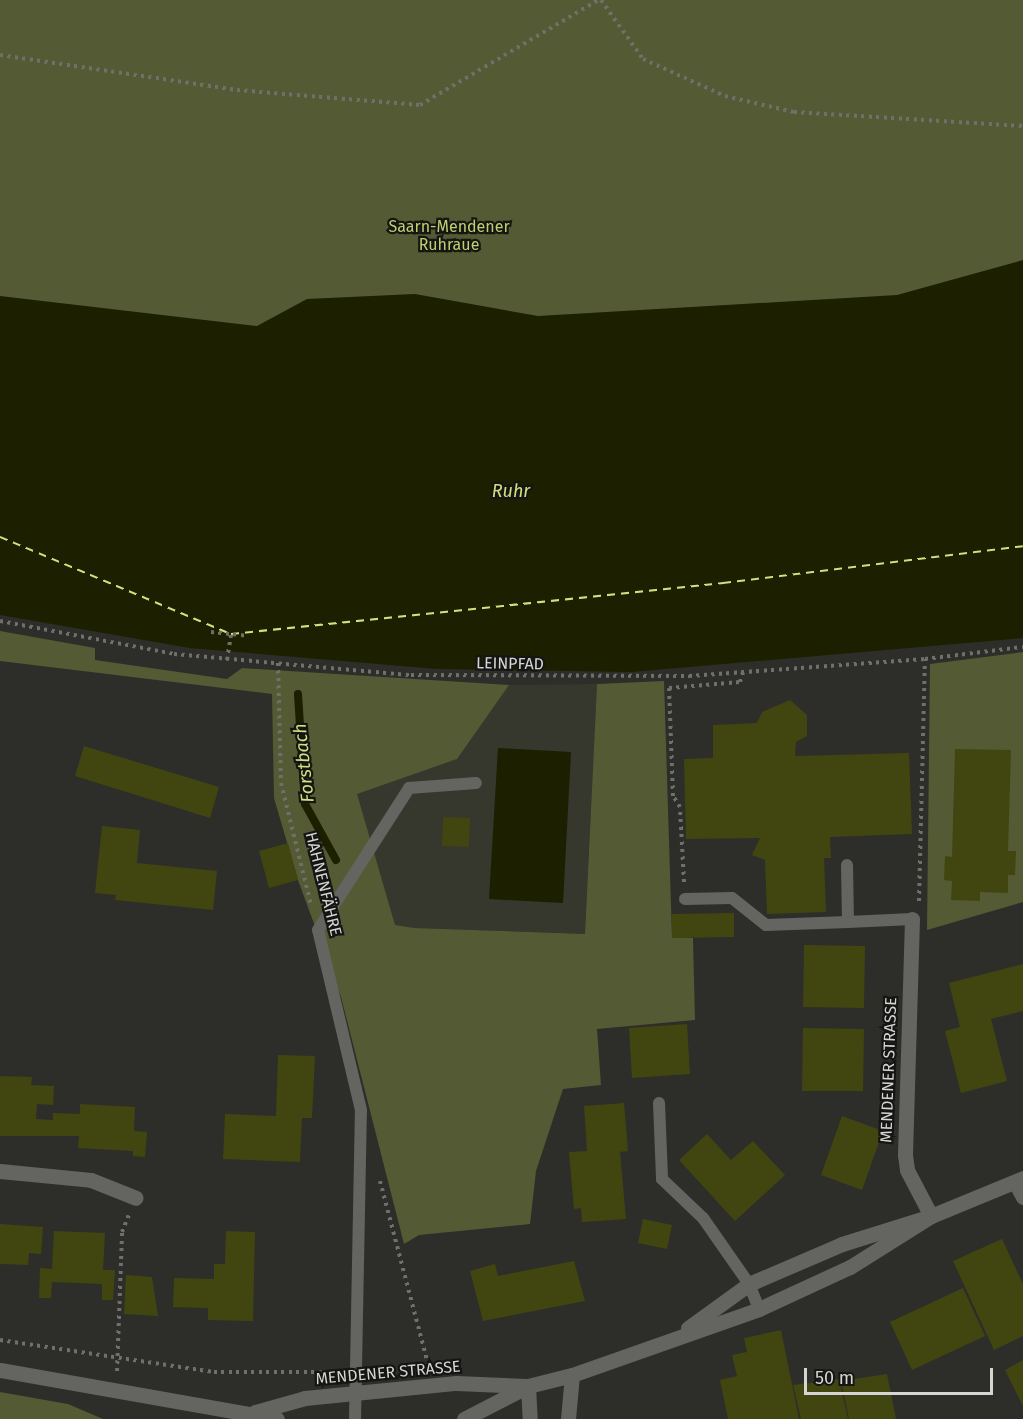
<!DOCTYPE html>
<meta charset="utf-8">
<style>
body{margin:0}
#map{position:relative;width:1023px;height:1419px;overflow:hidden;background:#2d2e29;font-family:"Fira Sans",sans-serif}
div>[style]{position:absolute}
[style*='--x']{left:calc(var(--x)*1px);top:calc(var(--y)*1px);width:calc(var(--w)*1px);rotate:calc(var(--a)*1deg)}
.built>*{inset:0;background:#36372d}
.green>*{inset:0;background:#545a33}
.water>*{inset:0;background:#1c1f00}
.stream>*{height:8px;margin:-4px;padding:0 4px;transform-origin:4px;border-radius:4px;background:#1c1f00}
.ferry>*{height:1.5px;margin-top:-0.75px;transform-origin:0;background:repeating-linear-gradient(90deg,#d3e07e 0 8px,transparent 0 14px)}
.building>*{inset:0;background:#414610}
.path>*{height:4px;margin-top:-2px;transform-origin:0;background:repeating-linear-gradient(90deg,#6f706b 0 3px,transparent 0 7.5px)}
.service>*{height:12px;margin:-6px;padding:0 6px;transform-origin:6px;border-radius:6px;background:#646560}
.minor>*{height:15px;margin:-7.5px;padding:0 7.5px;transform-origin:7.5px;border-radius:7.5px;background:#646560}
.tertiary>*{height:15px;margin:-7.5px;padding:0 7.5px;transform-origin:7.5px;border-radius:7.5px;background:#646560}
.secondary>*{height:15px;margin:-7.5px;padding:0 7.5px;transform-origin:7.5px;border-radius:7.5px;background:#646560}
span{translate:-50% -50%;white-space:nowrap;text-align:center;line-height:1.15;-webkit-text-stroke:4.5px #151614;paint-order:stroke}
.park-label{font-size:16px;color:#c2ce6c}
.street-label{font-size:16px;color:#d5d6d3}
.water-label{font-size:18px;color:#d3e07e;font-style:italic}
.scale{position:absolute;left:804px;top:1368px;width:189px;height:27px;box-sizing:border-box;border:3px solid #d5d6d3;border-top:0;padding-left:8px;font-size:18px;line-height:21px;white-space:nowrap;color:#d5d6d3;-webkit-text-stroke:4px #151614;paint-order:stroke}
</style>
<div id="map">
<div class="built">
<i style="clip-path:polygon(305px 673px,509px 685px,597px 684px,585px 934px,414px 928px,341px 997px,298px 880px,335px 844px)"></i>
</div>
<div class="green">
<i style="clip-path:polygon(0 0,1023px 0,1023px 442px,0 426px)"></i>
<i style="clip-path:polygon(0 631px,95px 648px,95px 660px,227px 679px,242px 668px,509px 685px,457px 759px,357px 794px,395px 925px,414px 928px,585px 934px,597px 684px,664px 681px,672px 937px,693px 938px,695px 1020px,597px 1029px,601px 1085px,563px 1089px,536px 1171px,530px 1224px,419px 1235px,404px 1244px,341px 997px,298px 880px,274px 798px,272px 694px,0 661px)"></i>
<i style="clip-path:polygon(1023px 652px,1023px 902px,927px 930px,930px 664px)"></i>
<i style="clip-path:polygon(0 1392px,68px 1404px,103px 1419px,0 1419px)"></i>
</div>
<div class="water">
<i style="clip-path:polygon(1023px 260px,1023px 638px,631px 672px,437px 669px,190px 648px,0 615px,0 296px,257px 326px,307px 299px,415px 294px,538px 316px,897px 295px)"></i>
<i style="clip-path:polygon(498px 748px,571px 752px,563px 903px,489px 899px)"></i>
</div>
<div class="stream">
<i style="--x:298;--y:694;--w:110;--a:86.4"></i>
<i style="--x:305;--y:804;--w:64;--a:61"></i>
</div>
<div class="ferry">
<i style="--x:0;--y:537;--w:251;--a:22.8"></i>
<i style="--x:231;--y:634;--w:495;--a:-5.9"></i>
<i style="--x:723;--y:583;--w:302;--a:-7"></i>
</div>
<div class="building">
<i style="clip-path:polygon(790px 700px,807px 715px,807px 736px,796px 742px,795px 756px,909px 753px,912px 834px,830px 837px,831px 858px,824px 858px,826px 912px,767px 914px,765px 860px,752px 855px,760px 838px,686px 839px,684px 759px,713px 758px,713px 725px,757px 723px,762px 712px)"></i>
<i style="clip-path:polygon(84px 746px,219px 787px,210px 818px,75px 776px)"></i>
<i style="clip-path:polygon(955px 749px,1011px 750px,1008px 851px,1016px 851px,1015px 875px,1008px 875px,1008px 893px,980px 892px,980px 901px,951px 900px,952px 881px,944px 880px,945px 856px,952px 857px)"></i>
<i style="clip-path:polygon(443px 817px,470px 818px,469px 847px,442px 846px)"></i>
<i style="clip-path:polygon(102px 826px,140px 830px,137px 863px,217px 871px,213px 910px,115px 900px,116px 895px,95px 893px)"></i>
<i style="clip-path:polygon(288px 843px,298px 880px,269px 888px,259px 851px)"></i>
<i style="clip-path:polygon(734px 913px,734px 937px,672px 938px,672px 914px)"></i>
<i style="clip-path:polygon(804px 945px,865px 946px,864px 1008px,803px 1007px)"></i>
<i style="clip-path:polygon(1023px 964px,1023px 1011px,991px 1019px,1007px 1081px,961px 1093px,945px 1031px,960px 1027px,949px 983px)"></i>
<i style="clip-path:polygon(687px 1024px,690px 1074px,632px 1078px,629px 1028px)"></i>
<i style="clip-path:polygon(803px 1028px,864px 1029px,863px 1091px,802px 1091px)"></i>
<i style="clip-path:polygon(278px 1055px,315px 1056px,312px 1118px,302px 1118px,300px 1162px,223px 1159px,225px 1114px,276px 1116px)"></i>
<i style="clip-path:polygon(0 1076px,32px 1077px,31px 1085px,54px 1086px,53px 1105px,37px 1104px,36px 1119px,53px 1120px,53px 1113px,80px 1114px,80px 1104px,135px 1107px,134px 1131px,147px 1132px,145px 1157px,133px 1156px,133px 1151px,78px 1148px,79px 1136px,0 1136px)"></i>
<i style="clip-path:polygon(624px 1103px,628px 1151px,620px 1152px,626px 1219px,582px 1222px,581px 1208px,574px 1209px,569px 1152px,587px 1151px,584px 1106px)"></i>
<i style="clip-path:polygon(842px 1116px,883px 1131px,862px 1190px,821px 1175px)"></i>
<i style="clip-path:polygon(707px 1134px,731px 1160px,753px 1141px,785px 1175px,735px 1221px,679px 1160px)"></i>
<i style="clip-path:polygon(643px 1219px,672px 1225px,667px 1249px,638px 1243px)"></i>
<i style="clip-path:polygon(0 1224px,43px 1227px,41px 1254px,29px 1253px,28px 1265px,0 1264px)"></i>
<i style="clip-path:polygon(54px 1231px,105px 1233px,103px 1270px,115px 1270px,113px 1300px,102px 1300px,102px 1284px,52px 1282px,51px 1298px,39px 1298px,40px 1268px,52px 1269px)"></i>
<i style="clip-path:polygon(226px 1231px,255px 1232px,253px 1321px,208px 1320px,208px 1308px,173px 1307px,174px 1278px,214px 1279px,214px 1264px,225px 1264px)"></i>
<i style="clip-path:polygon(1002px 1239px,1023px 1284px,1023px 1336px,994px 1350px,953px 1261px)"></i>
<i style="clip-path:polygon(574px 1261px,585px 1301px,483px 1321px,470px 1271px,495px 1264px,498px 1276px)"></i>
<i style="clip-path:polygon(126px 1275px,152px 1277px,158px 1316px,124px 1314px)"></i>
<i style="clip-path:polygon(963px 1288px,985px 1336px,912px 1370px,890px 1322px)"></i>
<i style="clip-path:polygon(781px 1330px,799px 1419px,728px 1419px,720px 1380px,737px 1376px,732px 1355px,747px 1352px,744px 1338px)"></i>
<i style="clip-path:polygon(1023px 1360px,1023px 1406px,1005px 1370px)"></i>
<i style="clip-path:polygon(887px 1374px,896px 1419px,849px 1419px,841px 1381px)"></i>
<i style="clip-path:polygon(839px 1379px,848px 1419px,801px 1419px,793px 1385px)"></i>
</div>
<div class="path">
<i style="--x:601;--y:0;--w:72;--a:54.6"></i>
<i style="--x:643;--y:59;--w:90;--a:24.3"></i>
<i style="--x:725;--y:96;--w:71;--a:13.1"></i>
<i style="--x:794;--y:112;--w:229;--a:3.5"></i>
<i style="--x:0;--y:55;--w:240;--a:8.4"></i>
<i style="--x:237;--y:90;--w:184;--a:4.7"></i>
<i style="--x:420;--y:105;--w:207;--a:-30.5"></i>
<i style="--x:0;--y:621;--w:177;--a:10.7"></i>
<i style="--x:174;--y:654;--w:238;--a:5.1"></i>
<i style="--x:411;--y:675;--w:278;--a:0.2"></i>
<i style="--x:689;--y:676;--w:237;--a:-4.1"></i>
<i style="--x:925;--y:659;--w:99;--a:-7"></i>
<i style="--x:211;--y:632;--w:37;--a:6"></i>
<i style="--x:227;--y:660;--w:26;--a:-81"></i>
<i style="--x:278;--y:663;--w:120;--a:88.6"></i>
<i style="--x:281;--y:783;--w:126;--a:76.2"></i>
<i style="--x:684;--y:882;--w:75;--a:-93.1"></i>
<i style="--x:680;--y:807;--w:13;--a:-122"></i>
<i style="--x:673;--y:796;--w:108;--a:-92.1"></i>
<i style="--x:669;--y:688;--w:71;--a:-4.8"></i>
<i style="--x:740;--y:682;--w:10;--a:-73"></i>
<i style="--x:919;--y:901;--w:242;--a:-88.6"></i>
<i style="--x:380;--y:1181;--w:193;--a:75.3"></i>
<i style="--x:0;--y:1340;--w:216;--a:8.5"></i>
<i style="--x:214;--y:1372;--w:125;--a:0"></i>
<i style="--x:117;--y:1371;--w:139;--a:-87.9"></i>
<i style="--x:122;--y:1232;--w:18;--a:-68"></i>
</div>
<div class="service">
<i style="--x:847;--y:865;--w:57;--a:89"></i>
<i style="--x:848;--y:922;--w:64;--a:-2.7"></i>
<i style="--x:685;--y:899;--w:47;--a:-1.2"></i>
<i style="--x:732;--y:898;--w:43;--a:38.5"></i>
<i style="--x:766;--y:925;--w:82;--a:-2.1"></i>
<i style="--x:659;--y:1103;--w:76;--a:87.7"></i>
<i style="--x:662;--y:1179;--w:57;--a:43.6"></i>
<i style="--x:703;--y:1218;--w:80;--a:55.1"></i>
<i style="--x:749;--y:1284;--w:27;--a:68"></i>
<i style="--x:355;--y:1419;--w:309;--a:-88.9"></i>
<i style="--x:361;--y:1110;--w:185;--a:-103.4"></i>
<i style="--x:318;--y:930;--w:169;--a:-57.3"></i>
<i style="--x:409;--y:788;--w:67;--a:-4.3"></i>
</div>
<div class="minor">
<i style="--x:912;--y:919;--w:236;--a:91.7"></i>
<i style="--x:905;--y:1155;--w:15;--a:82"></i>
<i style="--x:907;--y:1170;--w:52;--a:62.4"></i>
<i style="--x:0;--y:1171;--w:91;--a:5.6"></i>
<i style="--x:91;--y:1180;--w:48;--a:21.8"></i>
<i style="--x:1015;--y:1182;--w:17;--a:62"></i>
</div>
<div class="tertiary">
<i style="--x:528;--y:1386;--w:33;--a:87"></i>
<i style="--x:568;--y:1419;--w:44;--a:-84.8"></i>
</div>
<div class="secondary">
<i style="--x:688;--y:1328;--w:75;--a:-35.8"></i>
<i style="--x:749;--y:1284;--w:101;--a:-23.3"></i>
<i style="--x:842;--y:1244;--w:93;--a:-17.5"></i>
<i style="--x:931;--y:1216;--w:100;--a:-22.4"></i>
<i style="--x:0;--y:1370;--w:281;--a:10"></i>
<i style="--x:255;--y:1412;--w:52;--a:-15.6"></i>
<i style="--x:305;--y:1398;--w:152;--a:-5.7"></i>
<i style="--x:456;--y:1383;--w:69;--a:2.5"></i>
<i style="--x:464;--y:1419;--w:72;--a:-27.3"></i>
<i style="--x:528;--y:1386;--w:45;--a:-14"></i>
<i style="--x:572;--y:1375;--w:198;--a:-19.4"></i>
<i style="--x:759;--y:1309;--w:100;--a:-24.8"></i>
<i style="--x:850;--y:1267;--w:96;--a:-32.2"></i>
</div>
<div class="park-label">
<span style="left:449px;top:236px">Saarn-Mendener<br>Ruhraue</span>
</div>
<div class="street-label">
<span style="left:510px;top:664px;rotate:1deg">LEINPFAD</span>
<span style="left:323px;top:884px;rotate:76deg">HAHNENFÄHRE</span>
<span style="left:889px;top:1070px;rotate:-88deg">MENDENER STRASSE</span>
<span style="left:388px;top:1373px;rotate:-5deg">MENDENER STRASSE</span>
</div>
<div class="water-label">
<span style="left:511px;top:491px">Ruhr</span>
<span style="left:304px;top:763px;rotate:-96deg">Forstbach</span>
</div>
<div class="scale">50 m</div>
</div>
